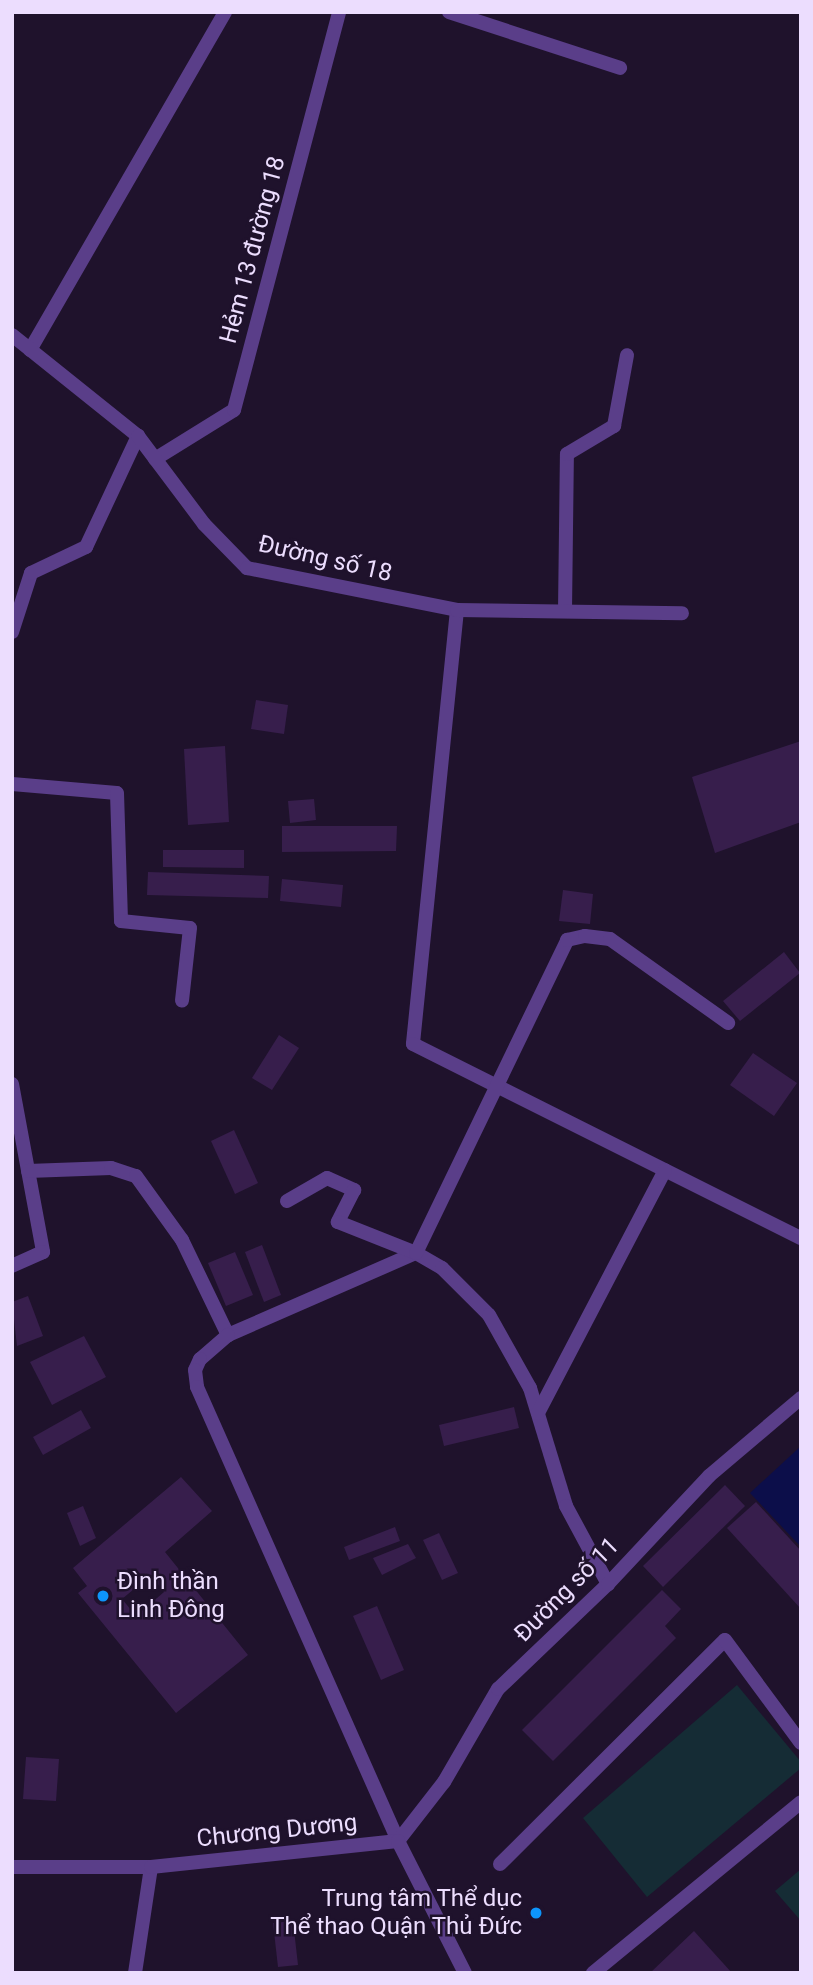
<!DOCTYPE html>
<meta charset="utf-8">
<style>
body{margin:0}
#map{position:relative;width:813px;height:1985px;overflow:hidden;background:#1f122c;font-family:Roboto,sans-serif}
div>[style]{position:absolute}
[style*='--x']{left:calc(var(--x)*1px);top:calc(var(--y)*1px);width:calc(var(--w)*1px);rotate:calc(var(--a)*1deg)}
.green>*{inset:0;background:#152c35}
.water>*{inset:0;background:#0c0e4a}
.building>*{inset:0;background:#371e4c}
.service>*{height:14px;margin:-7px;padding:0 7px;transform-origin:7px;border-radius:7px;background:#5a3e89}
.minor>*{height:14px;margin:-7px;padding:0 7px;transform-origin:7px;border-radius:7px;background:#5a3e89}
.tertiary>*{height:14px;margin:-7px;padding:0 7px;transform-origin:7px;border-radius:7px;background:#5a3e89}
.dots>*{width:19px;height:19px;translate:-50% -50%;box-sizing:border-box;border:4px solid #1f122c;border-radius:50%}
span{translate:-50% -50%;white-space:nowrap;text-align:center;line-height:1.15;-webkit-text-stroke:5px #1f122c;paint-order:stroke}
.street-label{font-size:24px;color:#ecddfe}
.poi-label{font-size:24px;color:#ecddfe}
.left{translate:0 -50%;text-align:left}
.right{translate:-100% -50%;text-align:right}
.frame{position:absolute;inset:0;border:14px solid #ecddfe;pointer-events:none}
</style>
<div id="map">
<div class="green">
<i style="clip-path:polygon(737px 1685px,801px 1762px,801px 1768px,647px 1897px,583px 1818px)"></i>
<i style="clip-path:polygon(801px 1869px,801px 1921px,775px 1891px)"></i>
</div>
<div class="water">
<i style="clip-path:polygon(801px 1446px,801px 1547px,750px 1493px)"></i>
</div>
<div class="building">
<i style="clip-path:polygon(256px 700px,288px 705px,284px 734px,251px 729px)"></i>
<i style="clip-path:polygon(801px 741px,801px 822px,715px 853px,692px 777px)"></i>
<i style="clip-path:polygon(225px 746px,229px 822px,188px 825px,184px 749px)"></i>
<i style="clip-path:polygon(314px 799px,316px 820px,290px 823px,288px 801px)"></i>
<i style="clip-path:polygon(282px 826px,397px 826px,396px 851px,282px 852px)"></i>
<i style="clip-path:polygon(163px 850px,244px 850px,244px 868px,163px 867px)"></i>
<i style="clip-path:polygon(148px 872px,269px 876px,268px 898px,147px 895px)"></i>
<i style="clip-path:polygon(282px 879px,343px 885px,341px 907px,280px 901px)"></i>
<i style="clip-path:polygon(563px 890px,593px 894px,590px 924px,559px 921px)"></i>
<i style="clip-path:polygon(784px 952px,800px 973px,740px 1021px,723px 1001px)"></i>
<i style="clip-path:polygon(279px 1035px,299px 1048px,272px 1090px,252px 1078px)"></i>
<i style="clip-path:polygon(753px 1053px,797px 1083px,774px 1116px,730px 1085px)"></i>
<i style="clip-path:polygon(234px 1130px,258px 1183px,235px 1194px,211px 1141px)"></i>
<i style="clip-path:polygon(262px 1245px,281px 1295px,264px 1302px,245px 1252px)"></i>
<i style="clip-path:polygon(235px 1252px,253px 1295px,226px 1306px,208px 1263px)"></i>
<i style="clip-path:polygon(28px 1296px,43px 1336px,17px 1346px,12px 1302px)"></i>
<i style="clip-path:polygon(84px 1336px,106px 1377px,52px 1405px,30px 1362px)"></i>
<i style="clip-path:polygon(514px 1407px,519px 1428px,444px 1446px,439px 1425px)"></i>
<i style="clip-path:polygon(81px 1410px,91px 1428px,43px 1455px,33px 1437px)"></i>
<i style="clip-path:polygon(evenodd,181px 1477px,212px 1511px,165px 1552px,248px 1655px,176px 1713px,78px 1593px,87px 1586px,73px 1568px,181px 1477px,151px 1575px,164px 1592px,136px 1616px,122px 1599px,151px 1575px)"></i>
<i style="clip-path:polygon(725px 1485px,745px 1506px,663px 1587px,643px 1566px)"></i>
<i style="clip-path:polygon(756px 1502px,801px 1551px,801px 1609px,727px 1528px)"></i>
<i style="clip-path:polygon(83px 1506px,96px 1538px,80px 1546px,67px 1513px)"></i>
<i style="clip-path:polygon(395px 1527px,400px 1541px,349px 1560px,344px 1547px)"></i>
<i style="clip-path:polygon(439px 1533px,458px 1573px,442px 1580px,423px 1540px)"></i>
<i style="clip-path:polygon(408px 1544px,416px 1558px,382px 1575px,373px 1558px)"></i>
<i style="clip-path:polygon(662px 1590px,681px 1609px,665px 1626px,676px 1638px,553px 1761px,522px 1730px)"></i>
<i style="clip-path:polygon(377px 1606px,404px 1670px,381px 1680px,353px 1616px)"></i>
<i style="clip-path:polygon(26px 1757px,59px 1759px,56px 1801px,23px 1799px)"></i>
<i style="clip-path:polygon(293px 1921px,298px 1965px,278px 1967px,273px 1923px)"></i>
<i style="clip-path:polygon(694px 1931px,732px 1973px,650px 1973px)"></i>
</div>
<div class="service">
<i style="--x:449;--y:12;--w:180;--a:18.1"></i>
<i style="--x:30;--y:350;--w:390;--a:-60"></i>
<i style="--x:155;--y:459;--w:93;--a:-31.8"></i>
<i style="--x:234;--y:410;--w:412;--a:-75.2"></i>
<i style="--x:457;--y:610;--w:436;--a:95.8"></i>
<i style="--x:413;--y:1044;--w:434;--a:26.6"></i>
<i style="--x:565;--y:611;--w:157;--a:-89.3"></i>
<i style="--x:567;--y:454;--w:55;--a:-30.8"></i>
<i style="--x:614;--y:426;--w:72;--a:-79.6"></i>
<i style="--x:12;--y:632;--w:62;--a:-72.1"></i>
<i style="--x:31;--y:573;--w:61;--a:-25.3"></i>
<i style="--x:86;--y:547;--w:123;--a:-64.9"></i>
<i style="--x:12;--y:784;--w:105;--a:4.9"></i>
<i style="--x:117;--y:793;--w:128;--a:88.2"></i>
<i style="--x:121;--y:921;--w:69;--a:5.8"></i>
<i style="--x:190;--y:928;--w:73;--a:96.3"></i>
<i style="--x:12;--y:1084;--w:171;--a:79.5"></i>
<i style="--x:43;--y:1252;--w:34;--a:156"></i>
<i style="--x:28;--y:1171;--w:83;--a:-2.1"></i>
<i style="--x:111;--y:1168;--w:26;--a:18"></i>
<i style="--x:136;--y:1176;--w:79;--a:54.3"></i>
<i style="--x:182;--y:1240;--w:106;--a:64.2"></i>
<i style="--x:228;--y:1335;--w:205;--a:-23.6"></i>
<i style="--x:416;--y:1253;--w:30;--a:30"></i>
<i style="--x:442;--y:1268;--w:66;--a:45"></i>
<i style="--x:489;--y:1315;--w:84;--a:60.7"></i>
<i style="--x:530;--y:1388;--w:123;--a:73"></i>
<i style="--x:566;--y:1506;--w:89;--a:61.7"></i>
<i style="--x:287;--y:1201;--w:46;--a:-29.9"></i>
<i style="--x:327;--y:1178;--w:30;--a:24"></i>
<i style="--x:354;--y:1190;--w:36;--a:117"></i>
<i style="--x:338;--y:1222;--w:84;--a:21.7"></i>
<i style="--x:416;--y:1253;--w:348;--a:-64.2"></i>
<i style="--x:567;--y:940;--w:18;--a:-13"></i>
<i style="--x:585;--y:936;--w:25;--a:7"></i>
<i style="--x:610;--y:939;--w:145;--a:35.4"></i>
<i style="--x:538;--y:1413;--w:274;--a:-62.4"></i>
<i style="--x:500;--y:1864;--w:317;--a:-44.9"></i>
<i style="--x:725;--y:1640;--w:128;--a:53.6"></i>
<i style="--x:593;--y:1973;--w:269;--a:-39.4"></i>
</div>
<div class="minor">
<i style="--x:12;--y:335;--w:161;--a:38.7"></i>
<i style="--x:138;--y:436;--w:110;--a:53.1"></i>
<i style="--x:204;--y:524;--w:62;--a:45.7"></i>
<i style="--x:247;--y:568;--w:214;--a:11.3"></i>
<i style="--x:457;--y:610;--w:225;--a:0.8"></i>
<i style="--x:228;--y:1335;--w:37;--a:139"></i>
<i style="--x:200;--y:1359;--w:12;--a:114"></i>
<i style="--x:195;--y:1370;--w:17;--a:83"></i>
<i style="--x:197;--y:1387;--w:497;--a:66.1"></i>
<i style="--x:398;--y:1841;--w:75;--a:-52.1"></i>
<i style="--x:444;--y:1782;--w:108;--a:-59.9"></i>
<i style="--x:498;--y:1689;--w:152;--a:-43.7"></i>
<i style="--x:608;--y:1584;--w:148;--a:-46.9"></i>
<i style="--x:709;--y:1476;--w:121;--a:-40.3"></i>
<i style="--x:135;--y:1973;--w:107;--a:-81.4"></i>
</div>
<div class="tertiary">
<i style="--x:12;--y:1867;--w:139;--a:0"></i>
<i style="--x:151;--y:1867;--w:248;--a:-6"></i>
<i style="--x:398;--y:1841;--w:148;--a:63.1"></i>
</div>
<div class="dots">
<i style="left:103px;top:1596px;background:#0d95fb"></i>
<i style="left:536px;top:1913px;background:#0d95fb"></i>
</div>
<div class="street-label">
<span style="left:253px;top:250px;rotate:-75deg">Hẻm 13 đường 18</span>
<span style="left:325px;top:559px;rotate:13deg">Đường số 18</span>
<span style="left:567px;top:1590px;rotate:-45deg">Đường số 11</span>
<span style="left:277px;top:1831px;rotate:-6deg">Chương Dương</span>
</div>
<div class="poi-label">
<span class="left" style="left:117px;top:1596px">Đình thần<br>Linh Đông</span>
<span class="right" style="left:522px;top:1913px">Trung tâm Thể dục<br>Thể thao Quận Thủ Đức</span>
</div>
<div class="frame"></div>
</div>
